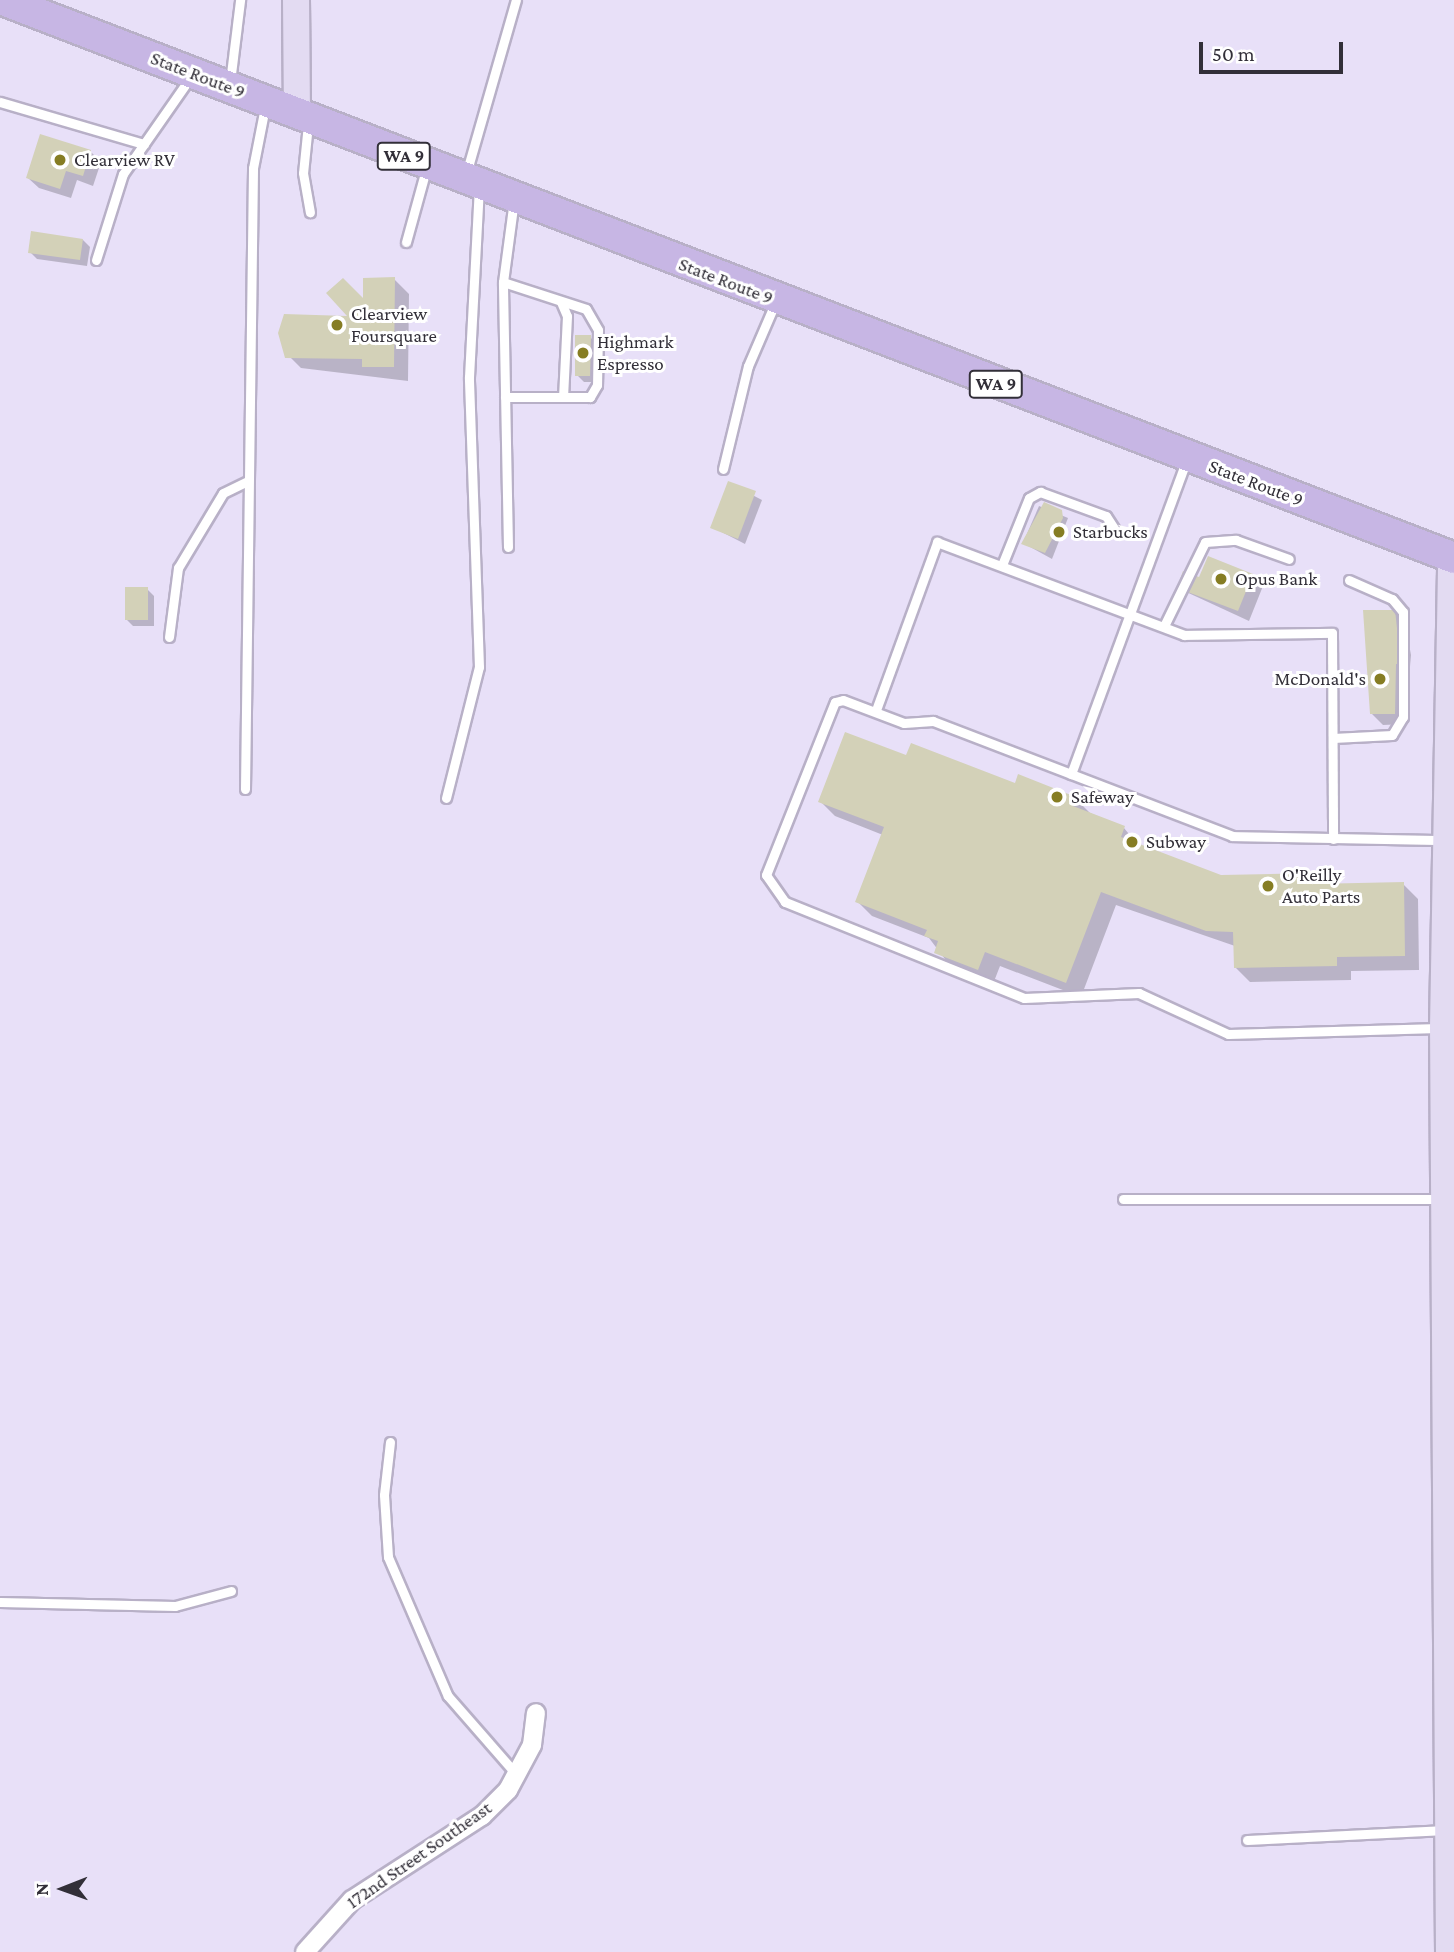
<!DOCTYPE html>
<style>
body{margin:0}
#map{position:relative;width:1454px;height:1952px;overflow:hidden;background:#e8e0f8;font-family:"Crimson Pro",serif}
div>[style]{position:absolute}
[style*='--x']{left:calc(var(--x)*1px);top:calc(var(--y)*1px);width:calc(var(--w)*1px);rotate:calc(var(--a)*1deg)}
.shadow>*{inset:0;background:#0003}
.building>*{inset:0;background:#d3d1b8}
.roads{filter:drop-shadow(2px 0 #b8b0c7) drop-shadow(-2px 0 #b8b0c7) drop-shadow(0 2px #b8b0c7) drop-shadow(0 -2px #b8b0c7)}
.lane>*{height:9px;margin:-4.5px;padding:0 4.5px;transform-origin:4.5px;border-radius:4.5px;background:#fff}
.street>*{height:18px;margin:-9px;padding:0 9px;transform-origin:9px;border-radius:9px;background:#fff}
.secondary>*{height:26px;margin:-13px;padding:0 13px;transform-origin:13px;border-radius:13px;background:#e3dbf2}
.primary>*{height:30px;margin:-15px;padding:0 15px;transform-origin:15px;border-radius:15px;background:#c7b6e4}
.dots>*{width:19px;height:19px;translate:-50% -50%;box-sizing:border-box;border:4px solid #fff;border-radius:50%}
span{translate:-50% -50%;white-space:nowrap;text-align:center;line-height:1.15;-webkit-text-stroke:6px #fff;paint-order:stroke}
.shield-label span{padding:2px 5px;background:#fff;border:2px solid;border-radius:5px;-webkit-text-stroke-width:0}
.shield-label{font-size:18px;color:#322f38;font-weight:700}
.street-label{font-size:19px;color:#322f38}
.poi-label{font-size:19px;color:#322f38}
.left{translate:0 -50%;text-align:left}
.right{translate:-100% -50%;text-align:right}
.north{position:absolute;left:28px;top:1854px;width:70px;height:70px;-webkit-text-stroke:5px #fff;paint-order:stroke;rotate:269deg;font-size:19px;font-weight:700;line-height:28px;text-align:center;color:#322f38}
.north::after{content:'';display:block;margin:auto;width:24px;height:32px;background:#322f38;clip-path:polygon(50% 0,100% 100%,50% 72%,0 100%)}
.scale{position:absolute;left:1199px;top:42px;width:144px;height:32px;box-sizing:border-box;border:4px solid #322f38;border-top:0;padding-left:9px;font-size:21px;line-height:24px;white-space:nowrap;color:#322f38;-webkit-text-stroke:5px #fff;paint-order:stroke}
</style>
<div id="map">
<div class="shadow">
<i style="clip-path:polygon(90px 151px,101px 162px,93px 186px,77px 180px,71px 198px,39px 188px,28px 178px)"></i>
<i style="clip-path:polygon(83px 240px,90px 247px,87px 266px,37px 259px,30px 252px)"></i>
<i style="clip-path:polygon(394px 279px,409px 294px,408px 381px,301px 368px,286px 353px,351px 318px)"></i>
<i style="clip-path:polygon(590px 337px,597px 344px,597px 382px,584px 382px,577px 375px)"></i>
<i style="clip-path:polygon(729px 483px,762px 500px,745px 544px,712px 527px)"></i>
<i style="clip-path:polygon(1039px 506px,1068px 518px,1052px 559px,1023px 543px)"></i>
<i style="clip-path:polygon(1252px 575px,1263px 586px,1249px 621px,1182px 590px,1198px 579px)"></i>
<i style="clip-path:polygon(147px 589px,154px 596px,154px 626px,133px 626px,126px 619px)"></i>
<i style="clip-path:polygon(1394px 612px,1405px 623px,1411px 655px,1405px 724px,1383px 725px,1372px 714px)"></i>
<i style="clip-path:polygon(907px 758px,1075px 798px,1090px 813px,1124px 828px,1138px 845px,1220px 877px,1311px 875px,1322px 886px,1403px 884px,1418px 899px,1419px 970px,1351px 971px,1351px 980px,1250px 982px,1235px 967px,1235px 946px,1116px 905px,1081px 997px,1000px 966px,993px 984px,951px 967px,929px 938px,872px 916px,857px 901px,883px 835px,835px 816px,820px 801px)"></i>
</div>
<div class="building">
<i style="clip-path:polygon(40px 134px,91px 150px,83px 176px,66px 171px,60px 189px,26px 178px)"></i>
<i style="clip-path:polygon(31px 231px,83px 239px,80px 260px,28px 253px)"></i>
<i style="clip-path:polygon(395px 277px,394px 367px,362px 367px,362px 359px,285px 358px,278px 333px,284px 314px,347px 316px,326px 293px,343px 278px,363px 298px,363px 278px)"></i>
<i style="clip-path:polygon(575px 335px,591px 335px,590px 376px,575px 376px)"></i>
<i style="clip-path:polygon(728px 481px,756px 491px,738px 539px,710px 528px)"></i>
<i style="clip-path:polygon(1044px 502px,1062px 510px,1063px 518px,1045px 553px,1021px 544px)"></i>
<i style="clip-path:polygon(1208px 556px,1253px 574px,1238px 611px,1177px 588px,1183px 571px,1199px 577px)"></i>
<i style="clip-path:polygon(125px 587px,148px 587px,148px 620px,125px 620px)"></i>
<i style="clip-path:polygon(1363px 610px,1395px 610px,1401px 664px,1396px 664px,1395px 714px,1370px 714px)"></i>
<i style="clip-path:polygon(845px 732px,906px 755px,911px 743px,1015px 783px,1018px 774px,1076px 797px,1073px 806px,1125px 826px,1121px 837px,1221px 875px,1312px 873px,1312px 884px,1404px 882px,1405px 956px,1337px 957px,1337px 966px,1234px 968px,1233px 932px,1206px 931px,1101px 892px,1066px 983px,985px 952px,978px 970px,934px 953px,938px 941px,924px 936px,927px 930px,855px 902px,884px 827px,818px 802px)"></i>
</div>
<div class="roads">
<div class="lane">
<i style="--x:230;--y:82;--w:83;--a:-83"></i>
<i style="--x:0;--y:102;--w:150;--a:16.3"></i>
<i style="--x:308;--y:124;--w:49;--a:95.8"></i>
<i style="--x:303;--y:173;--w:40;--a:80"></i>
<i style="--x:466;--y:174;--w:181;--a:-74"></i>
<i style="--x:406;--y:242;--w:79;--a:-74.6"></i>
<i style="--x:96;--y:260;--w:90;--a:-72.6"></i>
<i style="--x:123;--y:174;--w:117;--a:-55.1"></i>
<i style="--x:503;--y:282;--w:87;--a:18"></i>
<i style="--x:586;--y:309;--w:24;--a:60"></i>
<i style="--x:598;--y:330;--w:55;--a:91"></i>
<i style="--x:597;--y:385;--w:14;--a:120"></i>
<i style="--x:590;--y:397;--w:85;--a:180"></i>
<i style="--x:561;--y:302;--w:15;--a:67"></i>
<i style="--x:567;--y:316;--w:81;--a:92.8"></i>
<i style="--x:723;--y:469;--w:106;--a:-76.4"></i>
<i style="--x:748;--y:366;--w:71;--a:-66.7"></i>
<i style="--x:508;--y:547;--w:265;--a:-91.1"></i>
<i style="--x:503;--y:282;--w:83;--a:-82.4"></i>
<i style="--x:1002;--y:565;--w:72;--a:-68.1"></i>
<i style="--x:1029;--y:498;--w:13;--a:-29"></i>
<i style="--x:1040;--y:492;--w:70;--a:20"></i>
<i style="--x:1106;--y:516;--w:17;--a:57"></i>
<i style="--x:1164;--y:626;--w:93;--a:-64"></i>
<i style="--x:1205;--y:542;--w:31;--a:-4"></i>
<i style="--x:1236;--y:540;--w:56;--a:19.7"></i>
<i style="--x:169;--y:637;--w:70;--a:-82.6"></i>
<i style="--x:178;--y:568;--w:87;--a:-59"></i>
<i style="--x:223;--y:493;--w:28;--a:-26"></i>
<i style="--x:876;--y:710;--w:179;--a:-70"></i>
<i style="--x:937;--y:542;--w:264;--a:20.6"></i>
<i style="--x:1184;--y:635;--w:148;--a:-0.8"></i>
<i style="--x:1332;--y:633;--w:206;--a:89.7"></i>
<i style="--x:1333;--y:738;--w:59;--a:-2.9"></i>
<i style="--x:1392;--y:735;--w:21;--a:-59"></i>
<i style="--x:1403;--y:717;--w:105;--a:-90"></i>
<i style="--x:1403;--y:612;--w:17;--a:-130"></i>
<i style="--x:1392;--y:599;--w:47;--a:-156.2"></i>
<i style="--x:1071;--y:774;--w:333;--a:-69.8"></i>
<i style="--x:245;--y:789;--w:621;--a:-89.26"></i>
<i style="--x:253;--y:168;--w:62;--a:-78.9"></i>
<i style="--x:446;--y:798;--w:135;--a:-75.9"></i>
<i style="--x:479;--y:667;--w:290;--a:-92"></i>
<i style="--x:469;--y:377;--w:190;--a:-87"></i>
<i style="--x:1439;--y:1028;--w:211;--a:178.4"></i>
<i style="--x:1228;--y:1034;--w:98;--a:-155.3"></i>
<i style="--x:1139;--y:993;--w:115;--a:177.5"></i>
<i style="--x:1024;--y:998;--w:258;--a:-158.1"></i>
<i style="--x:785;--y:902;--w:33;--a:-125"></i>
<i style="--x:766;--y:875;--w:186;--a:-68.3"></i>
<i style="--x:835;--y:702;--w:8;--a:-14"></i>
<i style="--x:843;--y:700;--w:65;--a:20.7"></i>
<i style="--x:904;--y:723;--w:29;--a:-4"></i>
<i style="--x:933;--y:721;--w:320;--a:21"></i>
<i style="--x:1232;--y:836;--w:213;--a:1.1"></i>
<i style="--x:1123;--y:1199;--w:319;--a:0"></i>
<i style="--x:390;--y:1442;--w:53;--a:96.5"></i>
<i style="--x:384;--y:1495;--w:62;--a:86.3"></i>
<i style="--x:388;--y:1557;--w:151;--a:66.7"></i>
<i style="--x:448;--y:1696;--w:105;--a:48.9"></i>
<i style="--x:0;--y:1602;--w:175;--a:1.3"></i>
<i style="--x:175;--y:1606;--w:58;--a:-15"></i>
<i style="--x:1247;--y:1840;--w:199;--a:-2.9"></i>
</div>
<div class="street">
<i style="--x:305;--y:1952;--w:70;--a:-47.9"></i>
<i style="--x:352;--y:1900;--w:155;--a:-32.9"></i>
<i style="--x:482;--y:1816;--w:37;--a:-45"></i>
<i style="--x:508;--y:1790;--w:51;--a:-61.9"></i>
<i style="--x:532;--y:1745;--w:32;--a:-83"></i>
</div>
<div class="secondary">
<i style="--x:296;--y:0;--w:114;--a:89.5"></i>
<i style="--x:1449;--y:1952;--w:924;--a:-90.37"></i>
<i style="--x:1443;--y:1028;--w:471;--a:-89"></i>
</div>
<div class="primary">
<i style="--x:3;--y:0;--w:1555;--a:21.03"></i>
</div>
</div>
<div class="dots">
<i style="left:60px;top:160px;background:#867d23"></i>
<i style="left:337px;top:325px;background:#867d23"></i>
<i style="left:583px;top:353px;background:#867d23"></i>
<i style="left:1059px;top:532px;background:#867d23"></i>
<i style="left:1221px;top:579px;background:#867d23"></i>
<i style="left:1380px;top:679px;background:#867d23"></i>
<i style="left:1057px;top:797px;background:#867d23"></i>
<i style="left:1132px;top:842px;background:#867d23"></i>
<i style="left:1268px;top:886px;background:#867d23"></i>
</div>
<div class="shield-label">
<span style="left:404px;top:156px">WA 9</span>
<span style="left:996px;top:384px">WA 9</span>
</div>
<div class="street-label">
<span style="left:198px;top:75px;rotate:21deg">State Route 9</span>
<span style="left:726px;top:281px;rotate:21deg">State Route 9</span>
<span style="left:1256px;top:483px;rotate:21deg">State Route 9</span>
<span style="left:419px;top:1855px;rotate:-35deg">172nd Street Southeast</span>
</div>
<div class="poi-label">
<span class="left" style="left:74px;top:160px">Clearview RV</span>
<span class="left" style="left:351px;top:325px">Clearview<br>Foursquare</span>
<span class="left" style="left:597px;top:353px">Highmark<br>Espresso</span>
<span class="left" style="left:1073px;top:532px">Starbucks</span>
<span class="left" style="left:1235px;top:579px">Opus Bank</span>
<span class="right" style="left:1366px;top:679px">McDonald's</span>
<span class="left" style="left:1071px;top:797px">Safeway</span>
<span class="left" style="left:1146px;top:842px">Subway</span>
<span class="left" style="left:1282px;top:886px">O'Reilly<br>Auto Parts</span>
</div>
<div class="north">N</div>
<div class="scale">50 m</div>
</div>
